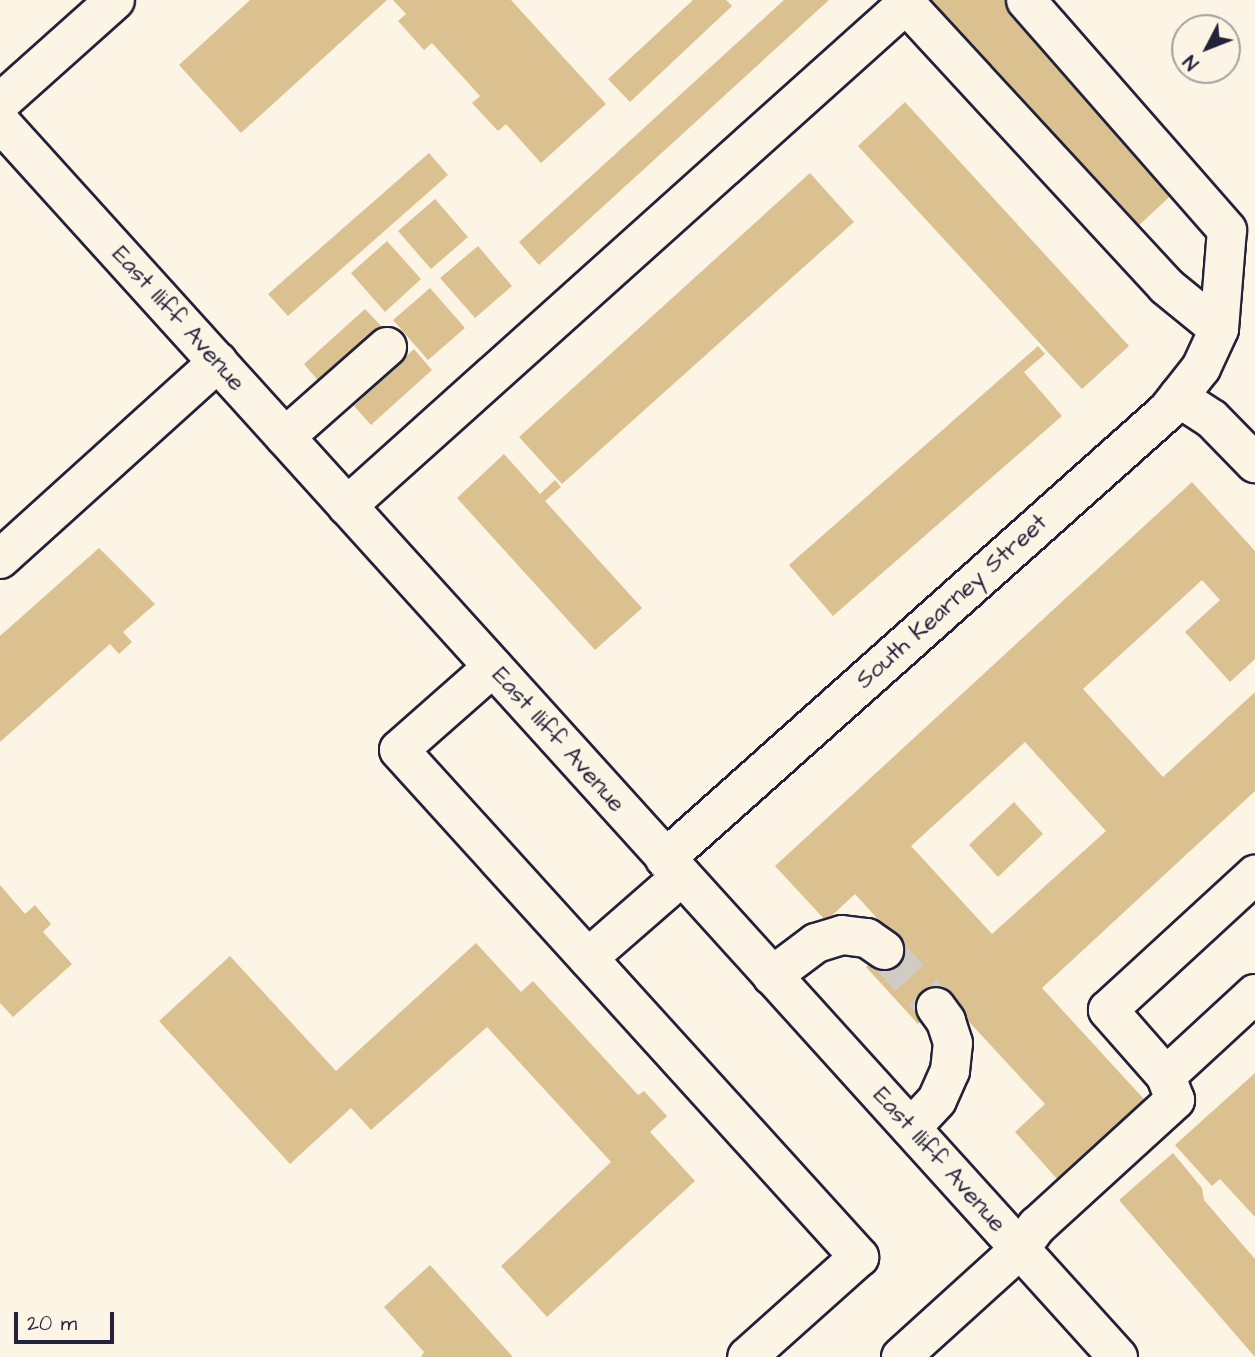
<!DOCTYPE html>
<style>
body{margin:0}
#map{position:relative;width:1255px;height:1357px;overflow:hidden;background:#fcf5e5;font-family:"Architects Daughter",sans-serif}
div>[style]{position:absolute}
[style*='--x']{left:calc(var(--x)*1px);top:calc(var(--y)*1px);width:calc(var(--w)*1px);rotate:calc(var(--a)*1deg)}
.building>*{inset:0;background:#dbc090}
.minor-tunnel>*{height:38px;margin-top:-19px;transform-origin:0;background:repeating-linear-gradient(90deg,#d0cbc3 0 38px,transparent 0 57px)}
.roads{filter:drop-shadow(2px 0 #22223b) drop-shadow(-2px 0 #22223b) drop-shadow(0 2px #22223b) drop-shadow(0 -2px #22223b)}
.minor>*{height:38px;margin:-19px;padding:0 19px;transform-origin:19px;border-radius:19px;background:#fcf5e5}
span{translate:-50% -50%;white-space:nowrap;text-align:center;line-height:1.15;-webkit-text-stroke:5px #fcf5e5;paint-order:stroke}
.street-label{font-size:24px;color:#22223b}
.north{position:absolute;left:1171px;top:14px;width:70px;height:70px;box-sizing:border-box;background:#fcf5e5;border:2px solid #a5a1a1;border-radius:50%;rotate:228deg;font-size:19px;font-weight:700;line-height:28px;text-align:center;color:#22223b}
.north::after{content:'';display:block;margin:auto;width:24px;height:32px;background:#22223b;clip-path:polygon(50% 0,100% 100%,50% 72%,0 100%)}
.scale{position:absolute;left:14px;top:1312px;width:100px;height:32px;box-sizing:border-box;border:4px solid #22223b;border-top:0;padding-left:9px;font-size:21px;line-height:24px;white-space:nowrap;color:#22223b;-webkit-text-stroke:5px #fcf5e5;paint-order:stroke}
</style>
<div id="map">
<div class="building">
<i style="clip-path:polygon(250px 0,387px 0,241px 133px,179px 65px)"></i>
<i style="clip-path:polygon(393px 0,511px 0,606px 104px,541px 163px,506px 124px,498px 131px,472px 103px,480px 96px,432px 43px,424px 50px,398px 21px,406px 14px)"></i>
<i style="clip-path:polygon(693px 0,726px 0,732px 6px,630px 102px,608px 79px)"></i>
<i style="clip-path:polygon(784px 0,829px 0,539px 265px,519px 242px)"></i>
<i style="clip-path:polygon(927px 0,1010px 0,1180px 187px,1135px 229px)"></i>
<i style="clip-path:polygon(905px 102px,1129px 346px,1082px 389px,858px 146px)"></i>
<i style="clip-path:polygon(429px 153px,448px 175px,288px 316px,268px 294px)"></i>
<i style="clip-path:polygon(810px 173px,854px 222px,562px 484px,519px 437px)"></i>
<i style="clip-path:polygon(435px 199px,468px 237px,431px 269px,398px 231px)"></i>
<i style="clip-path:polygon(387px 241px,421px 279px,385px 312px,351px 273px)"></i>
<i style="clip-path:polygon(478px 246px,512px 286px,475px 318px,440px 278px)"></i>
<i style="clip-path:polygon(430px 288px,465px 328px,428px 360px,393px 320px)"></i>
<i style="clip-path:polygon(365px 309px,384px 329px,322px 385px,304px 364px)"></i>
<i style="clip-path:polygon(1038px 346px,1045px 354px,1024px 372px,1062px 416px,833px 616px,789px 565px)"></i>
<i style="clip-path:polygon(414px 349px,432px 370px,371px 425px,354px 406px)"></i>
<i style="clip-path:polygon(504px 454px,540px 494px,555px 480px,561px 487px,545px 501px,642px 608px,595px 650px,457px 498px)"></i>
<i style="clip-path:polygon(evenodd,1192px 482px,1255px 551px,1255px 659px,1230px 682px,1185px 632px,1220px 600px,1202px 580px,1083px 689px,1163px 777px,1255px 692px,1255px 791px,1042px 988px,1154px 1110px,1067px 1190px,1015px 1132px,1045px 1104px,947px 998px,918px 1024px,866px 967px,896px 939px,855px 894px,826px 921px,775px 866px,1192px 482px,1025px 742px,1106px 831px,992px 934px,911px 846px,1025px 742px)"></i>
<i style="clip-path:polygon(99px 548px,155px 604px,123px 632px,132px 642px,119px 654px,110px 644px,0 742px,0 636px)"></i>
<i style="clip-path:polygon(1014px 802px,1043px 834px,998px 877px,969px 845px)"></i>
<i style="clip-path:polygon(0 885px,25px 914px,35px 905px,51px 924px,43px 932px,72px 964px,13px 1017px,0 1003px)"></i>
<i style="clip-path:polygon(476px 943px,521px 992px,533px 981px,638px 1095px,644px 1091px,667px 1116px,650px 1132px,695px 1181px,547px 1317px,501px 1266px,611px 1162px,487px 1027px,371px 1130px,351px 1108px,290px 1164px,159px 1021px,230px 956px,336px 1071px)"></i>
<i style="clip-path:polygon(1255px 1073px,1255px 1217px,1220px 1179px,1212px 1186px,1175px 1145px)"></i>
<i style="clip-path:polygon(1173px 1153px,1202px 1188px,1204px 1200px,1255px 1259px,1255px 1357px,1119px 1200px)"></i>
<i style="clip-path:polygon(430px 1265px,513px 1357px,421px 1357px,424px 1352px,384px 1307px)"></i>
</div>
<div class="minor-tunnel">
<i style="--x:884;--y:950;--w:77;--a:47.6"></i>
</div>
<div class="roads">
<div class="minor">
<i style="--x:0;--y:103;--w:154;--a:-41.8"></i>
<i style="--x:0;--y:122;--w:1666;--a:47.85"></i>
<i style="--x:1178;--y:397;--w:40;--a:32.9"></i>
<i style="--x:1212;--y:419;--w:62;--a:45.7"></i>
<i style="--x:285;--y:437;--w:136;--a:-41.4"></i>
<i style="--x:347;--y:506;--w:751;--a:-41.92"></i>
<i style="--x:906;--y:4;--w:384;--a:47.3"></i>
<i style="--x:1166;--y:286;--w:68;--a:39.1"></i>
<i style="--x:0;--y:559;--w:294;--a:-42.1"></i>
<i style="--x:493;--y:667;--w:125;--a:138.6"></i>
<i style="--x:399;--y:750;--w:685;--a:47.78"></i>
<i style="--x:859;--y:1257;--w:150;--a:138.2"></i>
<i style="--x:665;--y:859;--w:673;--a:-41.75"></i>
<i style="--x:1167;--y:411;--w:55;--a:-51.7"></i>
<i style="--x:1201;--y:368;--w:43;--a:-65.2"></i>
<i style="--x:1219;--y:329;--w:99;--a:-85.4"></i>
<i style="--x:1227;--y:230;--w:305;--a:-131.2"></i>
<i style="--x:588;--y:958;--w:123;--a:-41.1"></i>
<i style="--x:772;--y:976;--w:55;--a:-36.9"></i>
<i style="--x:816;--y:943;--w:27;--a:-17"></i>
<i style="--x:842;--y:935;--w:25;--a:7"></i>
<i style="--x:867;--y:938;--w:21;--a:35"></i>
<i style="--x:1166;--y:1076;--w:88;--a:-131.3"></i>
<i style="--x:1108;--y:1010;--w:200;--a:-42.6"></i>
<i style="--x:911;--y:1128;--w:38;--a:-47"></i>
<i style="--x:937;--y:1100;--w:32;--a:-66"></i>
<i style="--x:950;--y:1071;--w:28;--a:-84"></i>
<i style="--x:953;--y:1043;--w:23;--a:-108"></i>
<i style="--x:946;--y:1021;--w:17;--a:-126"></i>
<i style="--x:901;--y:1357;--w:161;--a:-42.2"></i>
<i style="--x:1020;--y:1249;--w:29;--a:-54"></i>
<i style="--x:1037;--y:1226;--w:187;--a:-42.4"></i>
<i style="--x:1175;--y:1100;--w:26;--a:-111"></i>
<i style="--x:1166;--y:1076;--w:121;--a:-42.7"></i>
</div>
</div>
<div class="street-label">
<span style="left:178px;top:319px;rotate:48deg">East Iliff Avenue</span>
<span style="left:952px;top:602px;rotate:-42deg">South Kearney Street</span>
<span style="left:558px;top:740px;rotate:48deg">East Iliff Avenue</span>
<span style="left:939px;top:1160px;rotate:48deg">East Iliff Avenue</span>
</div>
<div class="north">N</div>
<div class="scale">20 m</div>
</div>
